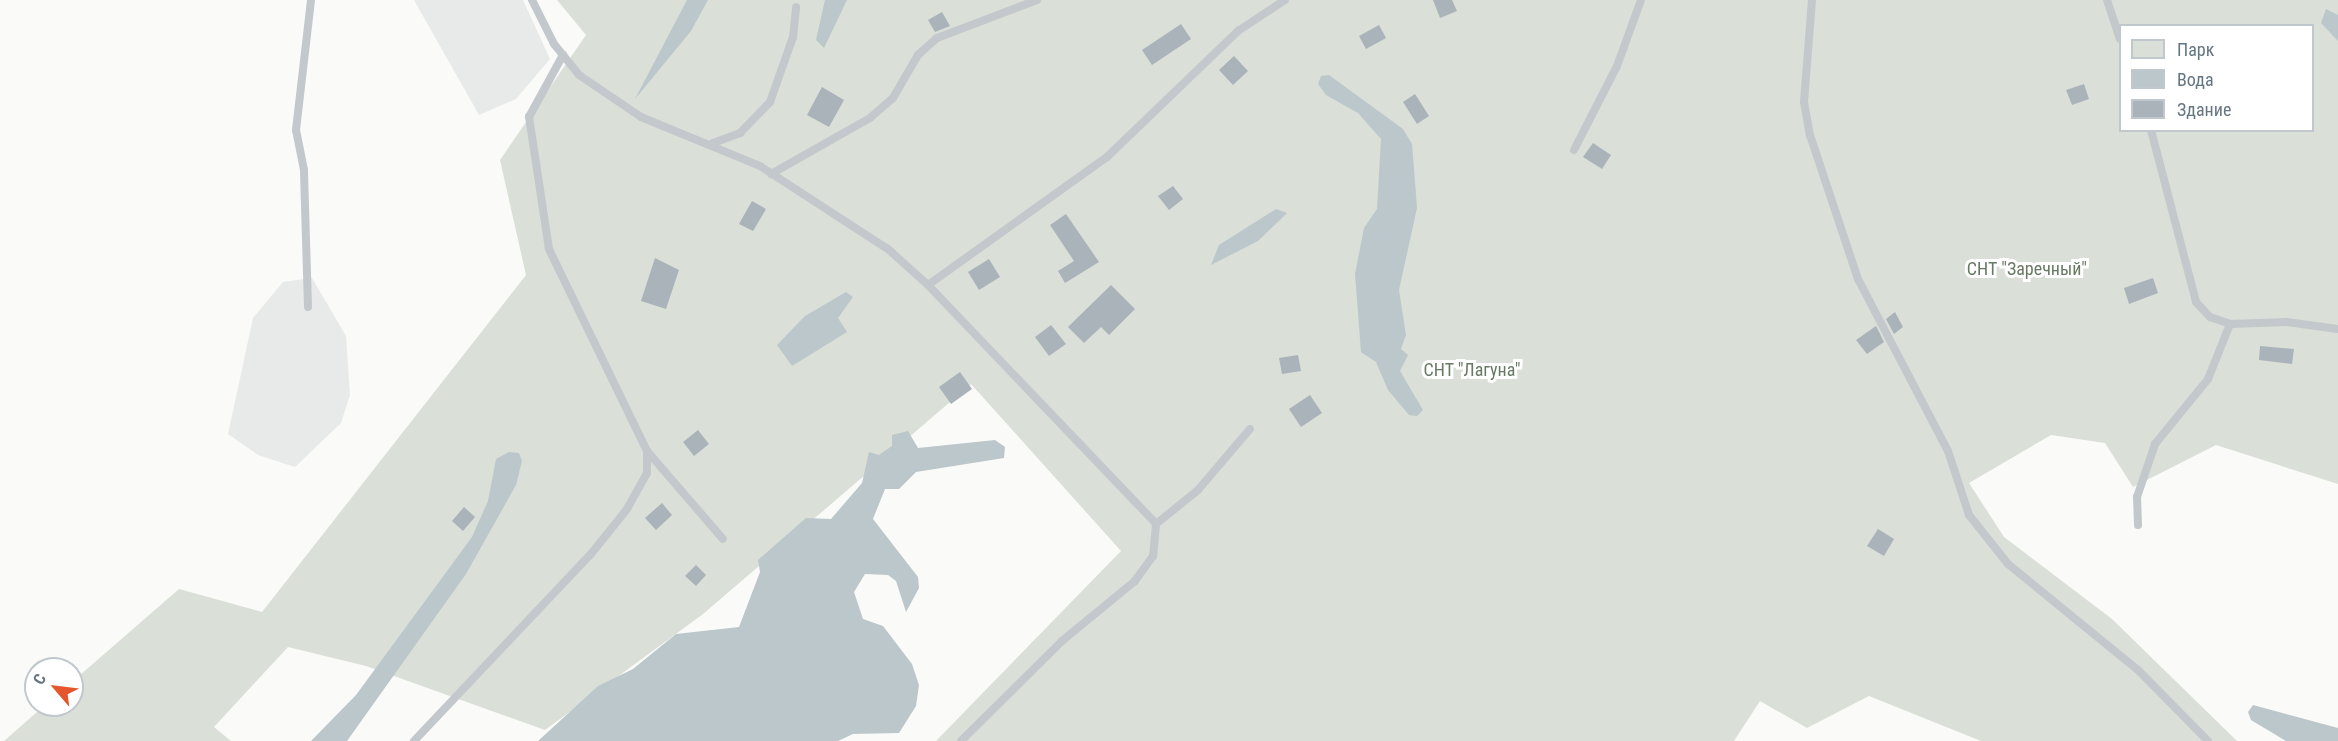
<!DOCTYPE html>
<meta charset="utf-8">
<style>
body{margin:0}
#map{position:relative;width:2338px;height:741px;overflow:hidden;background:#fafaf8;font-family:"Roboto Condensed",sans-serif}
div>[style]{position:absolute}
[style*='--x']{left:calc(var(--x)*1px);top:calc(var(--y)*1px);width:calc(var(--w)*1px);rotate:calc(var(--a)*1deg)}
.built>*{inset:0;background:#e8e9e9}
.green>*{inset:0;background:#dadfd7}
.water>*{inset:0;background:#bbc7cb}
.building>*{inset:0;background:#aab3b9}
.lane>*{height:8px;margin:-4px;padding:0 4px;transform-origin:4px;border-radius:4px;background:#c3c8cc}
span{translate:-50% -50%;white-space:nowrap;text-align:center;line-height:1.15;-webkit-text-stroke:6px #fff;paint-order:stroke}
.park-label{font-size:18px;color:#687a64}
.legend{position:absolute;left:2119px;top:24px;width:195px;height:108px;box-sizing:border-box;background:#fff;border:2px solid #c1c8cd;margin:0;padding:8px 10px;list-style:none;font-size:18px;color:#657683}
.legend li{display:flex;align-items:center;gap:12px;height:30px}
.legend b{width:30px;border:2px solid #c1c8cd}
.north{position:absolute;left:24px;top:657px;width:60px;height:60px;box-sizing:border-box;background:#fff;border:2px solid #c1c8cd;border-radius:50%;rotate:298deg;font-size:16px;font-weight:700;line-height:24px;text-align:center;color:#657683}
.north::after{content:'';display:block;margin:auto;width:21px;height:27px;background:#e4572e;clip-path:polygon(50% 0,100% 100%,50% 72%,0 100%)}
</style>
<div id="map">
<div class="built">
<i style="clip-path:polygon(414px 0,523px 0,550px 59px,516px 99px,479px 115px)"></i>
<i style="clip-path:polygon(312px 278px,346px 336px,350px 395px,341px 423px,295px 467px,258px 455px,228px 434px,253px 318px,283px 282px)"></i>
</div>
<div class="green">
<i style="clip-path:polygon(evenodd,557px 0,2338px 0,2338px 484px,2216px 445px,2133px 487px,2105px 443px,2051px 435px,1969px 483px,2004px 537px,2112px 619px,2237px 741px,1981px 741px,1869px 696px,1807px 728px,1760px 701px,1734px 741px,936px 741px,1121px 551px,971px 384px,703px 614px,545px 730px,366px 666px,288px 647px,214px 727px,231px 741px,4px 741px,45px 705px,72px 705px,72px 682px,179px 589px,262px 612px,526px 275px,500px 160px,586px 35px,557px 0,2120px 26px,2312px 26px,2312px 130px,2120px 130px,2120px 26px)"></i>
</div>
<div class="water">
<i style="clip-path:polygon(687px 0,708px 0,691px 31px,635px 99px)"></i>
<i style="clip-path:polygon(825px 0,847px 0,824px 48px,816px 40px)"></i>
<i style="clip-path:polygon(2326px 9px,2338px 15px,2338px 41px,2321px 23px)"></i>
<i style="clip-path:polygon(1329px 75px,1403px 129px,1412px 144px,1417px 208px,1399px 290px,1406px 335px,1401px 349px,1408px 355px,1400px 371px,1423px 410px,1417px 416px,1409px 415px,1388px 390px,1376px 362px,1361px 352px,1355px 274px,1364px 228px,1377px 209px,1381px 139px,1358px 113px,1326px 95px,1318px 84px,1321px 76px)"></i>
<i style="clip-path:polygon(1276px 209px,1287px 213px,1258px 241px,1211px 265px,1219px 245px)"></i>
<i style="clip-path:polygon(846px 292px,853px 297px,838px 318px,847px 332px,792px 366px,777px 345px,805px 316px)"></i>
<i style="clip-path:polygon(908px 431px,918px 448px,995px 440px,1005px 447px,1004px 458px,916px 472px,899px 489px,885px 489px,873px 519px,918px 577px,919px 588px,906px 612px,896px 581px,888px 575px,865px 574px,854px 592px,863px 619px,883px 626px,912px 664px,919px 685px,916px 706px,899px 733px,853px 734px,838px 741px,538px 741px,598px 686px,633px 669px,676px 634px,739px 627px,760px 572px,758px 560px,806px 518px,831px 519px,862px 483px,869px 452px,879px 455px,892px 446px,892px 435px)"></i>
<i style="clip-path:polygon(509px 452px,519px 453px,522px 461px,516px 485px,466px 574px,347px 741px,311px 741px,356px 695px,472px 537px,488px 501px,496px 459px)"></i>
<i style="clip-path:polygon(2253px 705px,2338px 728px,2338px 741px,2286px 741px,2251px 720px,2248px 712px)"></i>
</div>
<div class="building">
<i style="clip-path:polygon(1433px 0,1452px 0,1457px 11px,1440px 18px)"></i>
<i style="clip-path:polygon(942px 12px,950px 26px,935px 32px,928px 20px)"></i>
<i style="clip-path:polygon(1181px 24px,1191px 39px,1152px 65px,1142px 50px)"></i>
<i style="clip-path:polygon(1379px 25px,1386px 38px,1366px 49px,1359px 36px)"></i>
<i style="clip-path:polygon(1234px 56px,1248px 71px,1233px 85px,1219px 70px)"></i>
<i style="clip-path:polygon(2084px 84px,2089px 99px,2072px 105px,2066px 90px)"></i>
<i style="clip-path:polygon(822px 87px,844px 100px,829px 127px,807px 115px)"></i>
<i style="clip-path:polygon(1415px 94px,1429px 116px,1417px 124px,1403px 102px)"></i>
<i style="clip-path:polygon(1593px 143px,1611px 155px,1602px 169px,1583px 157px)"></i>
<i style="clip-path:polygon(1173px 186px,1183px 199px,1169px 210px,1158px 196px)"></i>
<i style="clip-path:polygon(752px 201px,766px 209px,753px 231px,739px 224px)"></i>
<i style="clip-path:polygon(1066px 214px,1099px 262px,1065px 283px,1058px 271px,1074px 261px,1050px 225px)"></i>
<i style="clip-path:polygon(655px 258px,679px 270px,666px 309px,641px 301px)"></i>
<i style="clip-path:polygon(989px 259px,1000px 277px,979px 290px,968px 272px)"></i>
<i style="clip-path:polygon(2153px 278px,2158px 293px,2129px 304px,2124px 288px)"></i>
<i style="clip-path:polygon(1111px 285px,1135px 309px,1109px 335px,1101px 327px,1084px 343px,1068px 327px)"></i>
<i style="clip-path:polygon(1895px 312px,1903px 327px,1894px 334px,1886px 319px)"></i>
<i style="clip-path:polygon(1051px 325px,1066px 344px,1049px 356px,1035px 337px)"></i>
<i style="clip-path:polygon(1876px 326px,1884px 342px,1867px 354px,1856px 340px)"></i>
<i style="clip-path:polygon(2260px 346px,2294px 349px,2292px 364px,2259px 360px)"></i>
<i style="clip-path:polygon(1298px 355px,1301px 371px,1282px 374px,1279px 358px)"></i>
<i style="clip-path:polygon(960px 372px,972px 389px,951px 404px,939px 387px)"></i>
<i style="clip-path:polygon(1310px 395px,1322px 413px,1301px 427px,1289px 409px)"></i>
<i style="clip-path:polygon(698px 430px,709px 444px,694px 456px,683px 442px)"></i>
<i style="clip-path:polygon(662px 503px,672px 515px,656px 530px,645px 518px)"></i>
<i style="clip-path:polygon(464px 507px,475px 517px,463px 531px,452px 521px)"></i>
<i style="clip-path:polygon(1878px 529px,1894px 539px,1884px 556px,1867px 546px)"></i>
<i style="clip-path:polygon(696px 565px,706px 575px,696px 586px,685px 576px)"></i>
</div>
<div class="lane">
<i style="--x:532;--y:0;--w:49;--a:63.4"></i>
<i style="--x:554;--y:44;--w:40;--a:51"></i>
<i style="--x:579;--y:75;--w:75;--a:34.1"></i>
<i style="--x:641;--y:117;--w:129;--a:22.4"></i>
<i style="--x:760;--y:166;--w:153;--a:33"></i>
<i style="--x:888;--y:249;--w:54;--a:42"></i>
<i style="--x:928;--y:285;--w:220;--a:-35.6"></i>
<i style="--x:1107;--y:157;--w:182;--a:-43.9"></i>
<i style="--x:1238;--y:31;--w:56;--a:-33.4"></i>
<i style="--x:1812;--y:0;--w:102;--a:94.5"></i>
<i style="--x:1804;--y:102;--w:34;--a:80"></i>
<i style="--x:1810;--y:135;--w:152;--a:71.6"></i>
<i style="--x:1858;--y:279;--w:194;--a:62.4"></i>
<i style="--x:1948;--y:451;--w:67;--a:71.8"></i>
<i style="--x:1969;--y:515;--w:63;--a:51.5"></i>
<i style="--x:2008;--y:564;--w:169;--a:39.2"></i>
<i style="--x:2139;--y:671;--w:98;--a:45.4"></i>
<i style="--x:2107;--y:0;--w:41;--a:71.6"></i>
<i style="--x:2151;--y:130;--w:178;--a:75.3"></i>
<i style="--x:2196;--y:302;--w:21;--a:47"></i>
<i style="--x:2210;--y:317;--w:21;--a:19"></i>
<i style="--x:2230;--y:324;--w:57;--a:-2"></i>
<i style="--x:2287;--y:322;--w:51;--a:7.8"></i>
<i style="--x:713;--y:143;--w:29;--a:-20"></i>
<i style="--x:740;--y:133;--w:43;--a:-45.9"></i>
<i style="--x:770;--y:102;--w:69;--a:-70.5"></i>
<i style="--x:793;--y:37;--w:30;--a:-84"></i>
<i style="--x:1574;--y:150;--w:94;--a:-62.9"></i>
<i style="--x:1617;--y:66;--w:70;--a:-70"></i>
<i style="--x:771;--y:174;--w:114;--a:-29.5"></i>
<i style="--x:870;--y:118;--w:30;--a:-41"></i>
<i style="--x:893;--y:98;--w:50;--a:-59.8"></i>
<i style="--x:918;--y:55;--w:25;--a:-42"></i>
<i style="--x:937;--y:38;--w:107;--a:-20.8"></i>
<i style="--x:928;--y:285;--w:330;--a:46.3"></i>
<i style="--x:1156;--y:524;--w:32;--a:95"></i>
<i style="--x:1153;--y:556;--w:31;--a:126"></i>
<i style="--x:1135;--y:581;--w:94;--a:140.6"></i>
<i style="--x:1062;--y:641;--w:142;--a:135.3"></i>
<i style="--x:308;--y:307;--w:137;--a:-91.7"></i>
<i style="--x:304;--y:170;--w:41;--a:-101.3"></i>
<i style="--x:296;--y:130;--w:131;--a:-83.4"></i>
<i style="--x:647;--y:451;--w:116;--a:49.2"></i>
<i style="--x:1156;--y:524;--w:54;--a:-39"></i>
<i style="--x:1198;--y:490;--w:80;--a:-49.6"></i>
<i style="--x:2138;--y:525;--w:28;--a:-92"></i>
<i style="--x:2137;--y:497;--w:56;--a:-71.2"></i>
<i style="--x:2155;--y:444;--w:84;--a:-50.8"></i>
<i style="--x:2208;--y:379;--w:59;--a:-68.2"></i>
<i style="--x:414;--y:741;--w:257;--a:-46.6"></i>
<i style="--x:591;--y:554;--w:58;--a:-51.3"></i>
<i style="--x:627;--y:509;--w:41;--a:-60.9"></i>
<i style="--x:647;--y:473;--w:22;--a:-90"></i>
<i style="--x:647;--y:451;--w:225;--a:-115.9"></i>
<i style="--x:549;--y:249;--w:134;--a:-98.6"></i>
<i style="--x:529;--y:117;--w:71;--a:-61.3"></i>
</div>
<div class="park-label">
<span style="left:2027px;top:269px">СНТ "Заречный"</span>
<span style="left:1472px;top:370px">СНТ "Лагуна"</span>
</div>
<ul class="legend">
<li><b style="height:16px;background:#dadfd7"></b>Парк</li>
<li><b style="height:16px;background:#bbc7cb"></b>Вода</li>
<li><b style="height:16px;background:#aab3b9"></b>Здание</li>
</ul>
<div class="north">С</div>
</div>
